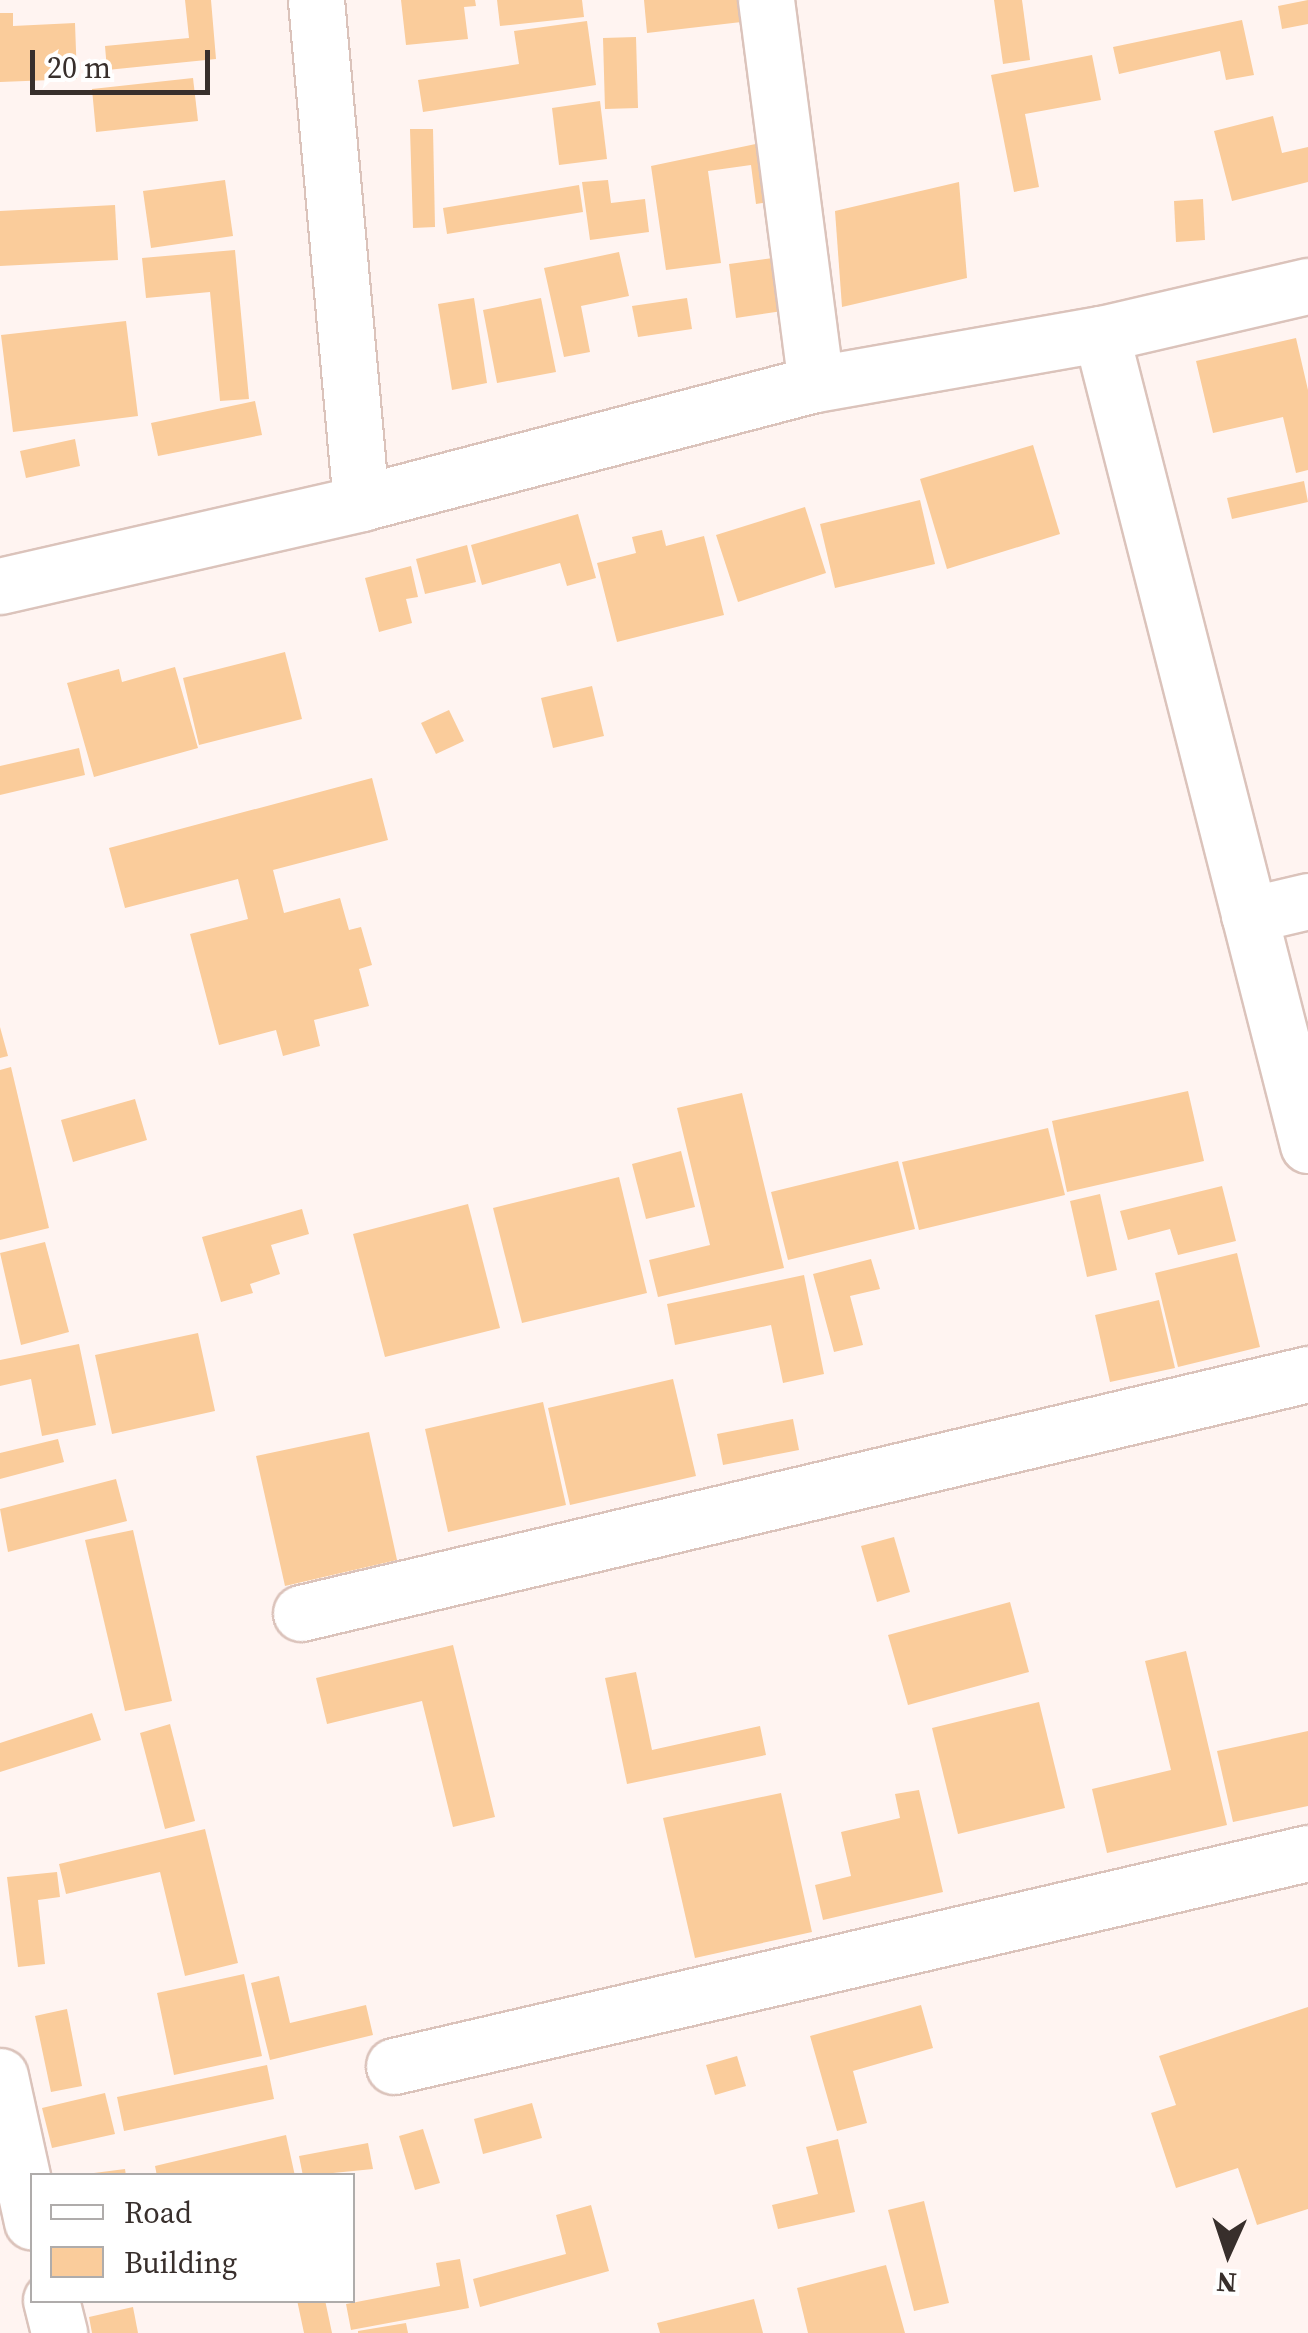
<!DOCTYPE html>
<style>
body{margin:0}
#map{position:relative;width:1308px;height:2333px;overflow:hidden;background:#fff4f1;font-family:"Source Serif 4",serif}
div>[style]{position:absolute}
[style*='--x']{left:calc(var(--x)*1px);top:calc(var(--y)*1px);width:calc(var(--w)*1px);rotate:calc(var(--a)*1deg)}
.building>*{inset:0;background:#facc9b}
.roads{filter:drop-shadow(2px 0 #dbc3bb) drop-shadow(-2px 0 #dbc3bb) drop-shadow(0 2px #dbc3bb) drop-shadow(0 -2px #dbc3bb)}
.minor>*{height:55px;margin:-27.5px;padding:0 27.5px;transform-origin:27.5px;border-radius:27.5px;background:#fff}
span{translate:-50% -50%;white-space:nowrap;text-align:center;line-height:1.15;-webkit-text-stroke:9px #fff;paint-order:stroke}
.legend{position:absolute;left:30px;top:2173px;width:325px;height:130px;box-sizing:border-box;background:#fff;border:2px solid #afacab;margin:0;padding:12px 18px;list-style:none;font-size:30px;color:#382f2c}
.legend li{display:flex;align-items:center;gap:20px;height:50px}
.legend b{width:50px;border:2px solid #afacab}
.north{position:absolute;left:1178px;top:2203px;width:100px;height:100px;-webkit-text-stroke:8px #fff;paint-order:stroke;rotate:183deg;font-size:28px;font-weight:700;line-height:40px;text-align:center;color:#382f2c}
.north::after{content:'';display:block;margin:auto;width:35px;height:45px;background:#382f2c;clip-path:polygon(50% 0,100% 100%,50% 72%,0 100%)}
.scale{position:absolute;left:30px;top:50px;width:180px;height:45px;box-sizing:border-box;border:5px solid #382f2c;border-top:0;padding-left:12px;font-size:30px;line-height:35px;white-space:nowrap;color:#382f2c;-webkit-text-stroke:8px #fff;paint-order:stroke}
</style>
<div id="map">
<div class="building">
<i style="clip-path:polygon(185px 0,211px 0,216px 59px,107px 70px,105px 46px,189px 38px)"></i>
<i style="clip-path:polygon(401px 0,475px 0,476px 6px,464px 7px,468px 39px,406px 45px)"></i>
<i style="clip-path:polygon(497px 0,582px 0,584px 17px,500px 26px)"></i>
<i style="clip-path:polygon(644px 0,747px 0,750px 21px,647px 33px)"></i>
<i style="clip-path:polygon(994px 0,1022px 0,1030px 60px,1003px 64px)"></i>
<i style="clip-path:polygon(1308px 0,1308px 24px,1282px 29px,1278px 6px)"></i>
<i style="clip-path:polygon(0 13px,13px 13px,13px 26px,75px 23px,77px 79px,0 82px)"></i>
<i style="clip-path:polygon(1242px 20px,1254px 75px,1226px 80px,1220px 51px,1119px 74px,1113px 47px)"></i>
<i style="clip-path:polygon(587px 21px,596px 85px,423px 112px,418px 80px,519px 64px,514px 31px)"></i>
<i style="clip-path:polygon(636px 37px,638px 108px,605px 109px,603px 38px)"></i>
<i style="clip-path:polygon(1092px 55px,1101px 100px,1025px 114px,1039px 187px,1014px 192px,991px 75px)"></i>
<i style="clip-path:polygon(193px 78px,198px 121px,96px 132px,92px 89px)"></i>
<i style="clip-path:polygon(600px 101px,607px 159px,559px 165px,552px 108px)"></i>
<i style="clip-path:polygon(1273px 116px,1282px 153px,1308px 147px,1308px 182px,1232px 201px,1214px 131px)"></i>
<i style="clip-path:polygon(410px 129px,433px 129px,435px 227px,413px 228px)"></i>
<i style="clip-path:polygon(779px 139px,787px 199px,756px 204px,751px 165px,708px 171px,721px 263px,666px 270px,651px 166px)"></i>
<i style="clip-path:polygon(225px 180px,233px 236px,151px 248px,143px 191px)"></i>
<i style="clip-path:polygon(608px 180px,611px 203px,645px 199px,649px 232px,590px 240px,582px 182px)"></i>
<i style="clip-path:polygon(959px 182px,967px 278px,842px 307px,835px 211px)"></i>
<i style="clip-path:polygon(579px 185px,583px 212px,447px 234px,443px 208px)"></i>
<i style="clip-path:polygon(1203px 199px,1205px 240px,1176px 242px,1174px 201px)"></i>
<i style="clip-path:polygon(115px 205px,118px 260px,0 266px,0 211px)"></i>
<i style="clip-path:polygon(235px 250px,249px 399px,220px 401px,210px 292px,146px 298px,142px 258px)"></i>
<i style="clip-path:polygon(619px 252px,629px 296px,581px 306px,590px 352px,564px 357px,544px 268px)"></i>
<i style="clip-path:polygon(780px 257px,803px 308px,736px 318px,729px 264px)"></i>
<i style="clip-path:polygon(474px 298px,487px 383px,452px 390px,438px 304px)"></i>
<i style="clip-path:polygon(541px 298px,556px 372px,497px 383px,483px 310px)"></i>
<i style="clip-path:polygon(687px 298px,692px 329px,638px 337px,632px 306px)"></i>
<i style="clip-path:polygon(126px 321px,138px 416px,13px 432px,1px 335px)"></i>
<i style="clip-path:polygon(1296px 338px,1308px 390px,1308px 470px,1296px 473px,1283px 417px,1213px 433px,1196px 361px)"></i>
<i style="clip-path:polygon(255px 401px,262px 435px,158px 456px,151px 423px)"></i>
<i style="clip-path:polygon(75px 439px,80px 466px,26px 478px,20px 451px)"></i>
<i style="clip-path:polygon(1033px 445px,1060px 534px,947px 569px,920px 479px)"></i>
<i style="clip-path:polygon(1304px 481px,1308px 502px,1232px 519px,1227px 498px)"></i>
<i style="clip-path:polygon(920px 500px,935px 564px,835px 588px,820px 524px)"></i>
<i style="clip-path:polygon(805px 507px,826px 573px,738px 602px,716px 535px)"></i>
<i style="clip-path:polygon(578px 514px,596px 578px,567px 586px,560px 563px,482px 585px,471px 545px)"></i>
<i style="clip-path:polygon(662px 530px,666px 546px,704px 536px,724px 615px,617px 642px,597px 563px,636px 553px,632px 537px)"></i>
<i style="clip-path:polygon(467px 545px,476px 582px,425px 594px,416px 559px)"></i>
<i style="clip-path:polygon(411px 566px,418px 597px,406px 599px,412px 623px,379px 632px,365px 578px)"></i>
<i style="clip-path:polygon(285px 652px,302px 719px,199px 745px,183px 678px)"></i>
<i style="clip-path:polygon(175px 667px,198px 748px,94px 777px,67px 683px,119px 669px,122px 682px)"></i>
<i style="clip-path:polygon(592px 686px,604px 736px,553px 748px,541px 698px)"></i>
<i style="clip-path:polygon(449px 710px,464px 741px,436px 754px,421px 723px)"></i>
<i style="clip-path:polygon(79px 748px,85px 775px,0 795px,0 766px)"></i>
<i style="clip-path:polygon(372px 778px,388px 840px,273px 870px,284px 913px,340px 898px,349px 930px,361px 927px,372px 965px,359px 969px,369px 1006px,314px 1020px,320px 1046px,283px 1056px,276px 1030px,219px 1045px,190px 934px,248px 919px,238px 879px,125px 908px,109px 848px)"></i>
<i style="clip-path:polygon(0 1027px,8px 1056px,0 1058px)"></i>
<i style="clip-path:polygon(11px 1067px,49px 1228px,0 1240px,0 1070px)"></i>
<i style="clip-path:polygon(1188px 1091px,1204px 1161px,1067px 1192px,1052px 1121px)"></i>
<i style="clip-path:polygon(742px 1093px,784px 1268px,658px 1297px,649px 1260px,710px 1245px,677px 1108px)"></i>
<i style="clip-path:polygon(135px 1099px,147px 1140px,73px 1162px,61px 1120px)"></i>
<i style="clip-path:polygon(1048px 1128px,1065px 1195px,919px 1230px,902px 1162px)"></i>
<i style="clip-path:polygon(681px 1151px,695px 1207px,646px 1219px,632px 1164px)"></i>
<i style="clip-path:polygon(898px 1161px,915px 1229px,788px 1260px,771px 1192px)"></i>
<i style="clip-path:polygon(619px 1177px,647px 1293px,522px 1323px,493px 1208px)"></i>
<i style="clip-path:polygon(1222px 1186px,1236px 1241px,1178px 1255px,1170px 1229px,1128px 1240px,1120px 1211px)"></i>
<i style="clip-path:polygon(1100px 1194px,1117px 1270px,1087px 1277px,1070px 1201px)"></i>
<i style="clip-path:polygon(468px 1204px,500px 1328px,385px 1357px,353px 1234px)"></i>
<i style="clip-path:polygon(302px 1209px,309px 1234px,271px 1245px,280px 1274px,250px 1284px,253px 1293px,221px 1302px,202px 1237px)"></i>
<i style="clip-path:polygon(45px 1242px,69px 1332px,21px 1345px,0 1253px)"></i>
<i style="clip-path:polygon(1237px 1253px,1260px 1347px,1178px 1367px,1155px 1273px)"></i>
<i style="clip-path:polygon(871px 1259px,880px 1289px,850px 1296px,863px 1345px,834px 1352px,813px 1274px)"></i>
<i style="clip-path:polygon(804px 1275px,824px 1374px,783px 1383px,771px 1325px,675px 1345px,667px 1304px)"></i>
<i style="clip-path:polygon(1159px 1300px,1175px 1368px,1110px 1382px,1095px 1315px)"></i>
<i style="clip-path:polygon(198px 1333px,215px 1411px,112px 1434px,95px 1355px)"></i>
<i style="clip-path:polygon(79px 1344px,96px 1425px,42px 1436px,31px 1379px,0 1386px,0 1360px)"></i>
<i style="clip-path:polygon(673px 1379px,696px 1476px,570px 1505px,548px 1408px)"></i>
<i style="clip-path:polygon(543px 1402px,566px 1505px,448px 1532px,425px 1429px)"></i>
<i style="clip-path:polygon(793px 1419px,799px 1450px,723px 1465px,717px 1434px)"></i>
<i style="clip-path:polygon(369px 1432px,397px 1560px,285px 1586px,256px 1456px)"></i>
<i style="clip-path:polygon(58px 1439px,64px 1462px,0 1479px,0 1453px)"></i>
<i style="clip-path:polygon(116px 1479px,127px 1521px,8px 1552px,0 1509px)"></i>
<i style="clip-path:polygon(133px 1530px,172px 1701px,125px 1711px,85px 1540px)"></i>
<i style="clip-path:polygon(894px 1537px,910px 1592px,877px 1602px,861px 1546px)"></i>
<i style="clip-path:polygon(1010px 1602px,1029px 1672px,908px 1705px,888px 1635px)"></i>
<i style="clip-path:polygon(453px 1645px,495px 1817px,453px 1827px,422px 1701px,327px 1724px,316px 1678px)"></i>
<i style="clip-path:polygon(1186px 1651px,1227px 1825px,1107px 1853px,1092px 1789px,1171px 1770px,1145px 1661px)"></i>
<i style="clip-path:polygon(636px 1672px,652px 1750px,760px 1726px,766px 1755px,627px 1784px,605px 1678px)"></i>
<i style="clip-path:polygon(1039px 1702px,1065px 1808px,958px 1834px,932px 1728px)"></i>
<i style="clip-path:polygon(92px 1713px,101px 1740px,0 1772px,0 1743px)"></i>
<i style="clip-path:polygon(170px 1724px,195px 1821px,165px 1829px,140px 1733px)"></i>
<i style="clip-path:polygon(1308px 1731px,1308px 1806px,1233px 1822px,1217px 1751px)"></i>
<i style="clip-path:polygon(919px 1790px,943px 1892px,823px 1920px,815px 1885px,851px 1876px,841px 1832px,900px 1818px,895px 1794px)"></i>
<i style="clip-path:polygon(781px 1793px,812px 1932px,695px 1958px,663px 1818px)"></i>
<i style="clip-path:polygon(205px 1829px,238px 1963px,185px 1976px,160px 1872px,66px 1894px,59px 1864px)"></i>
<i style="clip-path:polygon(57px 1872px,60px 1897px,38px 1900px,45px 1964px,18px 1967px,7px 1877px)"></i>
<i style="clip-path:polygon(244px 1974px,262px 2056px,174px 2075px,157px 1993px)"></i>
<i style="clip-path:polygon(279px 1976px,290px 2023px,366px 2005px,373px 2035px,270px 2060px,251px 1983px)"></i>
<i style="clip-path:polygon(921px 2005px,933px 2048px,853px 2071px,867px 2123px,837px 2131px,810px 2036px)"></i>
<i style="clip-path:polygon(1308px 2007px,1308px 2209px,1257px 2225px,1238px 2168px,1176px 2188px,1151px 2113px,1176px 2105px,1159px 2056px)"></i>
<i style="clip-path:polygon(67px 2009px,82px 2086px,51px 2092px,35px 2016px)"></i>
<i style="clip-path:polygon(737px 2056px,746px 2086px,715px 2095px,706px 2065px)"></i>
<i style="clip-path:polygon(267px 2065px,274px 2099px,124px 2131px,117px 2097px)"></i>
<i style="clip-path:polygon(105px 2093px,115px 2134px,52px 2148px,42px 2108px)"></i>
<i style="clip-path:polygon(532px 2103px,542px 2138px,483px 2154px,474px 2119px)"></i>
<i style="clip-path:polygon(423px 2129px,440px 2183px,415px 2190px,399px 2136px)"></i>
<i style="clip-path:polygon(286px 2135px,295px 2176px,157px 2176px,155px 2166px)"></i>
<i style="clip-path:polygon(838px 2139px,855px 2212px,778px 2229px,772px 2205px,818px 2194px,806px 2147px)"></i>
<i style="clip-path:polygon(368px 2143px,373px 2169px,303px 2176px,299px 2156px)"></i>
<i style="clip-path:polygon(125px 2169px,126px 2176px,94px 2176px,94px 2173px)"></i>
<i style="clip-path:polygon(924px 2201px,949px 2303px,914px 2311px,888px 2210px)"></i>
<i style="clip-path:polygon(591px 2205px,609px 2271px,480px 2307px,473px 2279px,566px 2254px,556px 2215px)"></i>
<i style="clip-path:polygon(460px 2259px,469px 2308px,351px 2330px,346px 2304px,440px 2286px,436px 2263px)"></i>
<i style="clip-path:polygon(886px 2265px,905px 2333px,808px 2333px,797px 2288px)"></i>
<i style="clip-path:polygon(754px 2299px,763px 2333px,660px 2333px,657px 2323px)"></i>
<i style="clip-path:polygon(297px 2300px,325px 2300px,332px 2333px,304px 2333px)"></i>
<i style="clip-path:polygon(133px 2307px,138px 2333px,92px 2333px,89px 2317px)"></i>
<i style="clip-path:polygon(406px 2323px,408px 2333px,358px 2333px,358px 2331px)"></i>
</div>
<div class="roads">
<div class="minor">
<i style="--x:316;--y:0;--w:505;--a:84.89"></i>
<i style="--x:766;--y:0;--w:387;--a:82.6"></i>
<i style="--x:1101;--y:334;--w:837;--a:75.68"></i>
<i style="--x:0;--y:586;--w:370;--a:-12.9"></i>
<i style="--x:361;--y:503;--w:470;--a:-14.7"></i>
<i style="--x:816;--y:384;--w:289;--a:-10"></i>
<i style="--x:1101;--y:334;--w:212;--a:-13.1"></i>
<i style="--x:1249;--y:915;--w:61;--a:-13.3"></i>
<i style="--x:301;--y:1613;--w:1035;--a:-13.35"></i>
<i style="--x:394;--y:2066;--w:938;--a:-13.12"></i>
<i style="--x:0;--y:2076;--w:149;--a:77.6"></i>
<i style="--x:51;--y:2300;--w:34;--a:76"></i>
</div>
</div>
<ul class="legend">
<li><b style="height:12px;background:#fff"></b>Road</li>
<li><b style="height:28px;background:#facc9b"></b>Building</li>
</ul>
<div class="north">N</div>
<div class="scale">20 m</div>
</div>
